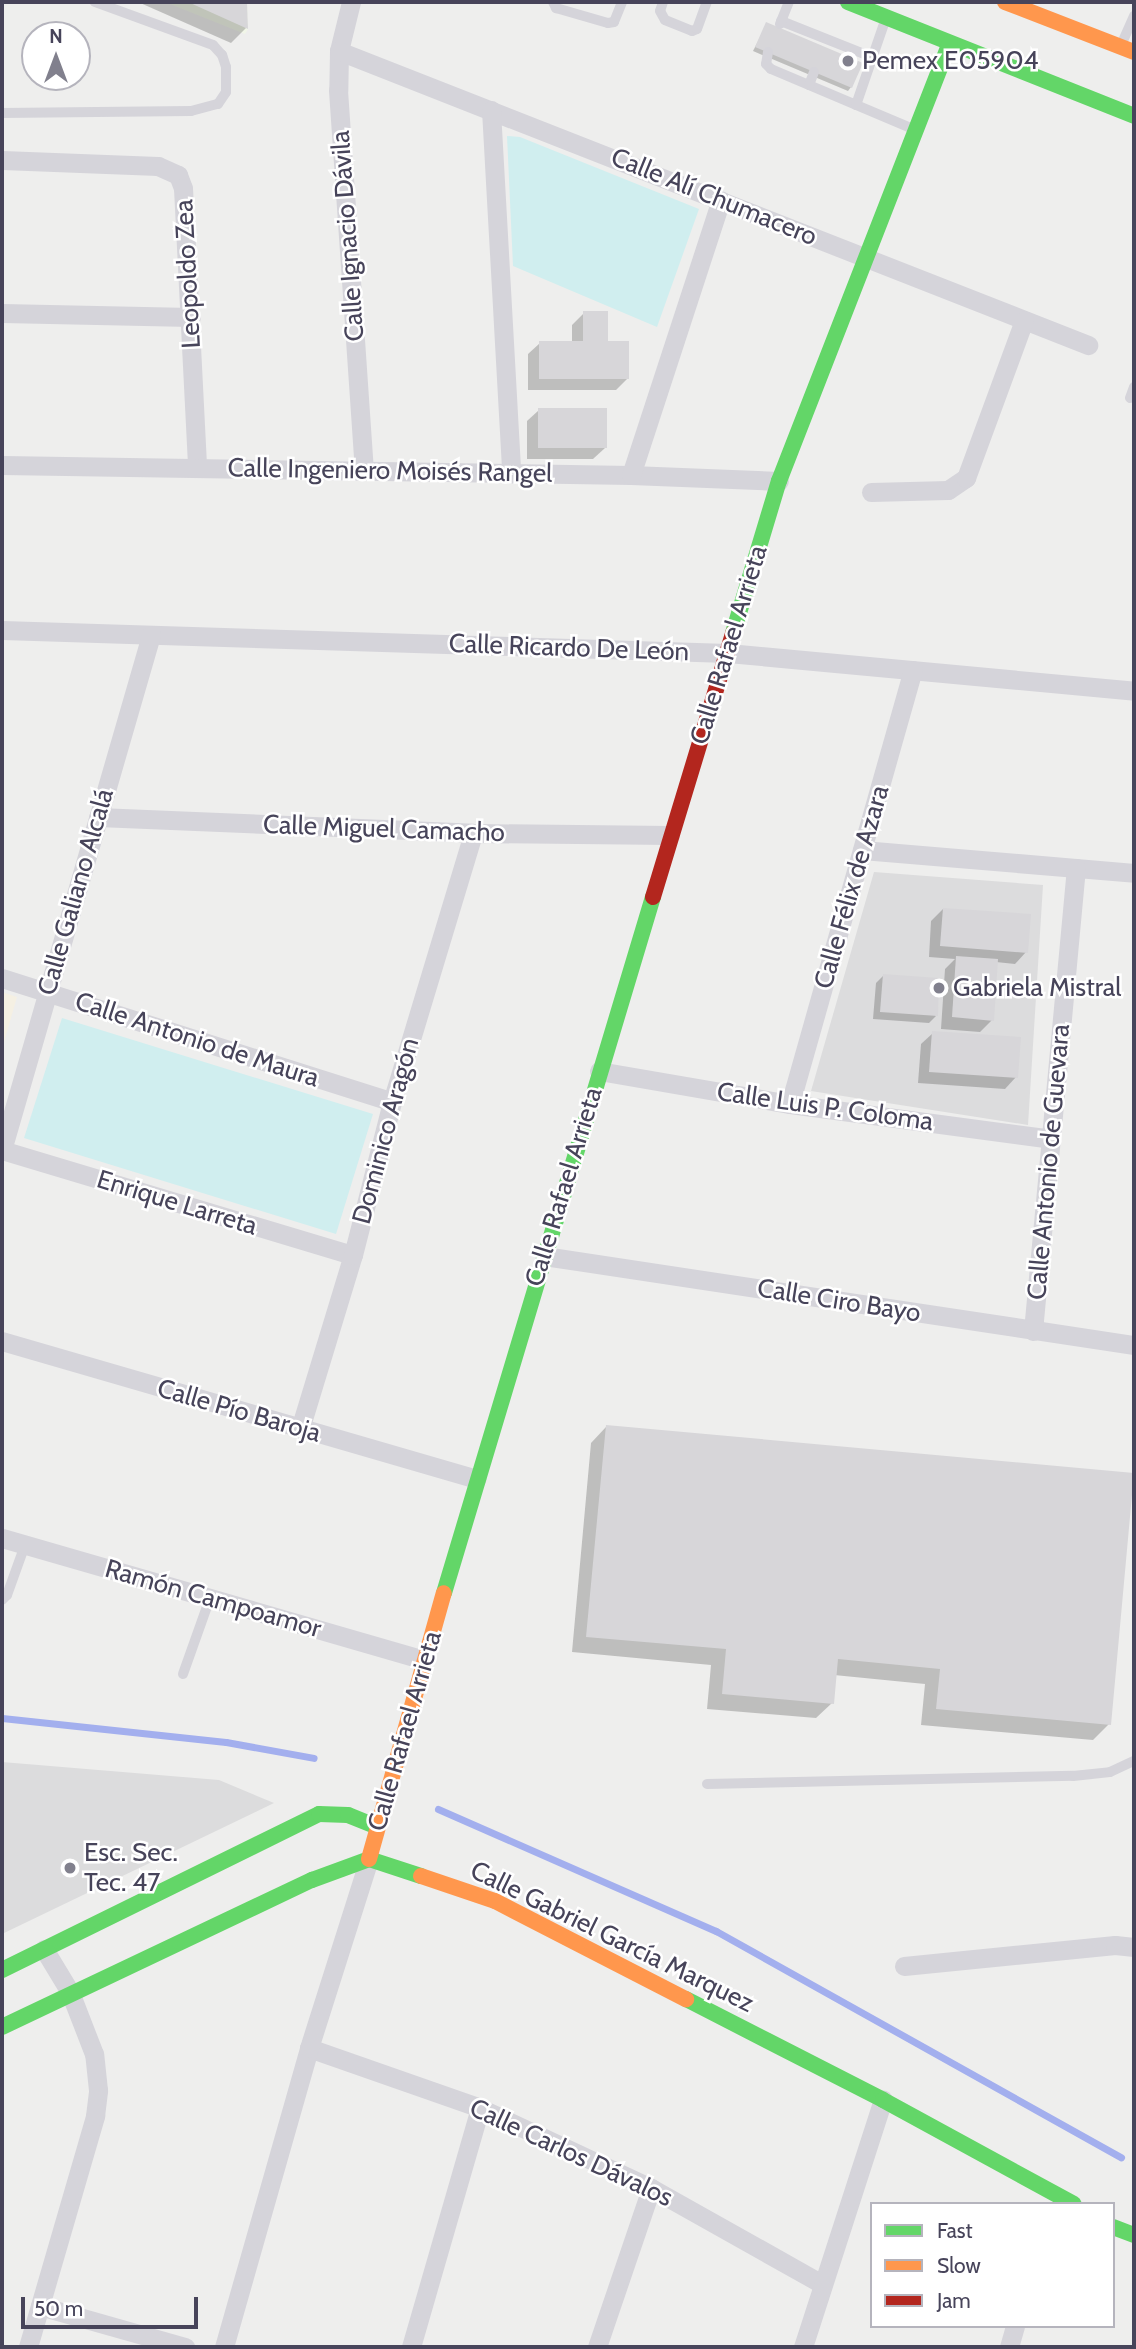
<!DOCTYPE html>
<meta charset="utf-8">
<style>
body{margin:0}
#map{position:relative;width:1136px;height:2349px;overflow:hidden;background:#eeeeed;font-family:Cabin,sans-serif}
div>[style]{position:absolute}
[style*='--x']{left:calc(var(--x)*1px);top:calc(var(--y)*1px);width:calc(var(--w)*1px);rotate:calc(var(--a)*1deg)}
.commercial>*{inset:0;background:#f1f6e8}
.education>*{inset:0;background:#dcdcdd}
.medical>*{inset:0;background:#f5f0e3}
.green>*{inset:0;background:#d0eeef}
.shadow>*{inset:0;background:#0003}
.stream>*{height:7px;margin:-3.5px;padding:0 3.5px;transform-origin:3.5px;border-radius:3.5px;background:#a3afee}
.building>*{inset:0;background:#d7d6d9}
.lane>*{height:10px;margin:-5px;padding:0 5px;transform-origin:5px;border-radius:5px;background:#d5d4da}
.street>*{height:19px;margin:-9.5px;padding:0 9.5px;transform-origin:9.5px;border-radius:9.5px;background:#d5d4da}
.fast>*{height:16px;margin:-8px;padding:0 8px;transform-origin:8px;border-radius:8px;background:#63d668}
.slow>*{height:16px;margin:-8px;padding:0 8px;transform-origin:8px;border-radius:8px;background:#ff974d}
.jam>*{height:16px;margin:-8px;padding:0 8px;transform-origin:8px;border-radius:8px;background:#b3261e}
.dots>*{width:19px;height:19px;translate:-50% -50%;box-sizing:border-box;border:4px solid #fff;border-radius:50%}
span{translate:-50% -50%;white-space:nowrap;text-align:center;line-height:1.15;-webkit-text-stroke:5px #fff;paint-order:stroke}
.poi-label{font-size:26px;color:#47445a}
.left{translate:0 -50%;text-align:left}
.street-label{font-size:26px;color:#47445a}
.frame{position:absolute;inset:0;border:4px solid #47445a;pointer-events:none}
.legend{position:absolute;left:870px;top:2202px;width:245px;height:126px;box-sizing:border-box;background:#fff;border:2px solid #b5b4bd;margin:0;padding:9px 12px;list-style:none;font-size:21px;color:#47445a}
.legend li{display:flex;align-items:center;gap:14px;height:35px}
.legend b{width:35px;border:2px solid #b5b4bd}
.north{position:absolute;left:21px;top:21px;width:70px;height:70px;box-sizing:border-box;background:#fff;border:2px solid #b5b4bd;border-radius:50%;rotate:0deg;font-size:19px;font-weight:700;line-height:28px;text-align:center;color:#47445a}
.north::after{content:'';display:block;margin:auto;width:24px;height:32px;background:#81808d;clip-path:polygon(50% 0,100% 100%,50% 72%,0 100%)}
.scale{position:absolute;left:21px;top:2297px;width:177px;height:32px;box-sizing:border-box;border:4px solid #47445a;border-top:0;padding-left:9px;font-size:21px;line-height:24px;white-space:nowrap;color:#47445a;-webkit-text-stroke:5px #fff;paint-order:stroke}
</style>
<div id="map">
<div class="commercial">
<i style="clip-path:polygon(165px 2px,247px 2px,248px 29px,245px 34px)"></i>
</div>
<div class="education">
<i style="clip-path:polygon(874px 872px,1043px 885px,1028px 1125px,811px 1091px)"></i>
<i style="clip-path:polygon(2px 1762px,219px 1780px,274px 1803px,2px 1934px)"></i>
</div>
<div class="medical">
<i style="clip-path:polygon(2px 992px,17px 997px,2px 1049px)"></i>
</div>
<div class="green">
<i style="clip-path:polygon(507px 136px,520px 137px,699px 209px,657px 327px,513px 266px)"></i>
<i style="clip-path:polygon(62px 1018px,373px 1114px,336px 1234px,24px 1138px)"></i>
</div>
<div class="shadow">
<i style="clip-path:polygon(138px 2px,245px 2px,246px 28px,231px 43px)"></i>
<i style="clip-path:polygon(767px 24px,851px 87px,848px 91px,753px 51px)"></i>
<i style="clip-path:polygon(584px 313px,628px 378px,616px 390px,528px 390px,528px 354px,540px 343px,572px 343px,572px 325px)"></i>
<i style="clip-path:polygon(539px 410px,605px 448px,593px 459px,527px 459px,527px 421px)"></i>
<i style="clip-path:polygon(943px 909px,1026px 952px,1015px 964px,996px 962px,992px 1020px,980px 1032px,941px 1029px,945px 969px,955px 959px,929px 957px,931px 921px)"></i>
<i style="clip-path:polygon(884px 975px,936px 1016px,929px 1023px,873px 1019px,876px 983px)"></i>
<i style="clip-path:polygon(933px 1033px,1016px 1077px,1005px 1089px,918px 1083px,921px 1044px)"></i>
<i style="clip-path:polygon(606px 1427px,1109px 1724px,1093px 1740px,921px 1725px,925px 1684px,834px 1675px,832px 1703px,816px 1718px,707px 1709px,711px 1665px,572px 1652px,591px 1443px)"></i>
</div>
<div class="stream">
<i style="--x:2;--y:1718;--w:225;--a:6.1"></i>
<i style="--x:226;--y:1742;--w:89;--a:10.3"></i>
<i style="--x:438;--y:1809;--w:304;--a:23.7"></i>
<i style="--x:716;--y:1931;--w:464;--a:29.2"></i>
</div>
<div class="building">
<i style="clip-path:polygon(188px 2px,247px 2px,248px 29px)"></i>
<i style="clip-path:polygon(766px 22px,863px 63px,852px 88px,755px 47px)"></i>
<i style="clip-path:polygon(583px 311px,608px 311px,608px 341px,629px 341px,629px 379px,539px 379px,539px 341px,583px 341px)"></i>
<i style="clip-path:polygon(538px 408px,607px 408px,607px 448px,538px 448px)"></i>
<i style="clip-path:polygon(943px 908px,1031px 914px,1028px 953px,940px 946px)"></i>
<i style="clip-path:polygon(956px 956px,998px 959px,994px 1021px,952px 1017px)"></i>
<i style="clip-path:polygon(883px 974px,939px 978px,938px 1016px,880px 1012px)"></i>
<i style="clip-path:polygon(932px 1031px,1021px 1037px,1018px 1078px,929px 1072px)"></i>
<i style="clip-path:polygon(606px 1425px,1134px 1473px,1111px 1725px,936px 1709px,940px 1669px,838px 1659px,834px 1704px,722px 1694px,726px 1649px,586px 1637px)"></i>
</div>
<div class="lane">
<i style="--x:553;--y:2;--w:7;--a:63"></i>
<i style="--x:556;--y:8;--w:54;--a:16.1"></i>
<i style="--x:608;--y:23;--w:6;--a:-9"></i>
<i style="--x:614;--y:22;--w:22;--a:-68"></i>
<i style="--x:663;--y:2;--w:9;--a:108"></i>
<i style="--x:660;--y:11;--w:10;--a:61"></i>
<i style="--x:665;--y:20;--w:29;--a:22"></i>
<i style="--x:692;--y:31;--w:5;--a:-22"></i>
<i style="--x:697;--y:29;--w:29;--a:-70"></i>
<i style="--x:781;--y:21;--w:100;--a:21.7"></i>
<i style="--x:780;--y:24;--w:24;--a:-68"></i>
<i style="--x:1122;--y:43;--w:30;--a:-66"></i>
<i style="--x:768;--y:52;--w:12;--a:99"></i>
<i style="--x:766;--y:64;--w:7;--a:45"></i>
<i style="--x:771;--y:69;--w:154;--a:22.9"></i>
<i style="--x:809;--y:85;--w:14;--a:-69"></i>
<i style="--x:856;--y:105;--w:89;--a:-71"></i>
<i style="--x:2;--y:113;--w:189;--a:-0.6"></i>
<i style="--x:191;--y:111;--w:28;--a:-15"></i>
<i style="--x:218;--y:104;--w:14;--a:-56"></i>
<i style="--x:226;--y:92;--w:25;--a:-90"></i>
<i style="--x:226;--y:67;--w:13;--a:-108"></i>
<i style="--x:222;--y:55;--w:13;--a:-132"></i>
<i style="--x:213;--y:45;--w:126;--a:-160"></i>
<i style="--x:1130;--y:398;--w:12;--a:-70"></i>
<i style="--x:2;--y:1600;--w:7;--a:-45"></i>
<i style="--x:7;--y:1595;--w:53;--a:-70.2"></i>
<i style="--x:183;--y:1674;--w:81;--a:-70.4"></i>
<i style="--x:707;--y:1784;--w:366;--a:-1.3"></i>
<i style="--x:1073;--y:1776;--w:37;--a:-6"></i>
<i style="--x:1110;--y:1772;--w:26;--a:-25"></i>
</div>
<div class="street">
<i style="--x:351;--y:2;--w:50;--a:103.8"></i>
<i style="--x:339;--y:51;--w:39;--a:91"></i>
<i style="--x:338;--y:90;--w:382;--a:86.1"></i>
<i style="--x:339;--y:51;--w:805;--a:21.43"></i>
<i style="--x:491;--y:110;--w:364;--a:86.8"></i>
<i style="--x:2;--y:160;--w:156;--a:2.2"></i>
<i style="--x:158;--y:166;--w:22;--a:24"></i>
<i style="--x:178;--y:175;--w:14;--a:69"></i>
<i style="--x:183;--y:188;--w:280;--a:87.1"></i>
<i style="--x:2;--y:313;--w:189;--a:1.2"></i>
<i style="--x:2;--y:465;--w:629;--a:0.91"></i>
<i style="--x:631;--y:475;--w:148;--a:2.3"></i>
<i style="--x:631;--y:475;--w:289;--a:-71.9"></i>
<i style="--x:871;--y:492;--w:77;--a:-1.5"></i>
<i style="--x:948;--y:490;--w:22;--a:-34"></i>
<i style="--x:966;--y:478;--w:168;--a:-69.8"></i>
<i style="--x:2;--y:630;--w:726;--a:1.81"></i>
<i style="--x:728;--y:653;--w:408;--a:5.3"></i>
<i style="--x:98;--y:817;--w:375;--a:2.4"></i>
<i style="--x:473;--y:833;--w:197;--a:0.6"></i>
<i style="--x:862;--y:850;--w:273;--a:4.8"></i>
<i style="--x:2;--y:978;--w:409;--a:17.6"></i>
<i style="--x:599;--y:1071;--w:194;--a:9.8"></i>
<i style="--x:790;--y:1104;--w:263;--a:7.6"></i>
<i style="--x:790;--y:1104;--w:451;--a:-74.2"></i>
<i style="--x:2;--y:1150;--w:536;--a:-73.86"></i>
<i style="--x:2;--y:1150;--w:366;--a:16.7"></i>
<i style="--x:544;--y:1256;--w:597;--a:8.58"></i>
<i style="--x:1033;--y:1331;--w:465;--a:-84.7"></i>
<i style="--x:2;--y:1341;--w:494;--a:16.2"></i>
<i style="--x:300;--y:1429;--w:182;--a:-73.1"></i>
<i style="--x:353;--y:1255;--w:158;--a:-75.7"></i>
<i style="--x:392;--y:1102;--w:281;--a:-73.2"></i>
<i style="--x:2;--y:1538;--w:440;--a:16.1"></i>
<i style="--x:904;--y:1966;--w:212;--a:-5.7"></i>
<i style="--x:1115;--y:1945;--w:19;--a:6"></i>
<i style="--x:309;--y:2048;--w:181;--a:19.3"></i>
<i style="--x:480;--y:2108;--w:189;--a:25.1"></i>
<i style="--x:651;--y:2188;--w:196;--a:29.3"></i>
<i style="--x:40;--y:2306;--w:151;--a:15.8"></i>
<i style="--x:28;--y:2347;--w:241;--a:-73.8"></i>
<i style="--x:95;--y:2116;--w:26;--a:-83"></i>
<i style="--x:98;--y:2090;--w:36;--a:-96"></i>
<i style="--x:94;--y:2054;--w:66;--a:-111.2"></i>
<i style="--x:70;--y:1992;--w:50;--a:-121.2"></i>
<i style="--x:224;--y:2347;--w:311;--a:-74.1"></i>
<i style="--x:309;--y:2048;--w:198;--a:-72.4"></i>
<i style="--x:411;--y:2347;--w:249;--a:-73.9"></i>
<i style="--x:597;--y:2347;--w:168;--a:-71.2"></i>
<i style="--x:803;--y:2347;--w:260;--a:-72.1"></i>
<i style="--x:1009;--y:2347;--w:22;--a:-74"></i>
</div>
<div class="fast">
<i style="--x:848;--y:2;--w:308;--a:21.7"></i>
<i style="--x:733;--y:633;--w:159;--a:-73.2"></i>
<i style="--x:779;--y:481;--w:470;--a:-68.7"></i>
<i style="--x:444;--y:1593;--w:727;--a:-73.29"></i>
<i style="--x:2;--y:1970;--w:353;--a:-26.2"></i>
<i style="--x:319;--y:1814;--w:29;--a:2"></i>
<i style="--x:348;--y:1815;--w:31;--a:22"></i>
<i style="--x:686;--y:1999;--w:221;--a:27.1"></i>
<i style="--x:883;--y:2100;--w:217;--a:28.6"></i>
<i style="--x:2;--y:2027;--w:343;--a:-25.4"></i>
<i style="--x:312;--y:1880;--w:61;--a:-20.2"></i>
<i style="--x:369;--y:1859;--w:55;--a:18.1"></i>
<i style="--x:1113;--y:2227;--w:22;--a:21"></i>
</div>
<div class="slow">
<i style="--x:1005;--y:2;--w:138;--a:21.2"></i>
<i style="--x:369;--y:1859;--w:276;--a:-74.3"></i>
<i style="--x:421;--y:1876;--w:78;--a:18.7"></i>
<i style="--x:495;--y:1901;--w:215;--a:27.2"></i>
</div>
<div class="jam">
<i style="--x:653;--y:897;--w:276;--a:-73.1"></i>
</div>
<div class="dots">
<i style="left:848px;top:61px;background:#81808d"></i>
<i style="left:939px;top:988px;background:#81808d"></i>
<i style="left:70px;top:1868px;background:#81808d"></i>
</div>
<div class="poi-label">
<span class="left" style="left:862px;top:61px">Pemex E05904</span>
<span class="left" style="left:953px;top:988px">Gabriela Mistral</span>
<span class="left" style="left:84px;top:1868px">Esc. Sec.<br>Tec. 47</span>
</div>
<div class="street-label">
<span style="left:714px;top:197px;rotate:22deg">Calle Alí Chumacero</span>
<span style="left:348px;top:236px;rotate:-94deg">Calle Ignacio Dávila</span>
<span style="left:188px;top:274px;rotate:-93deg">Leopoldo Zea</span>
<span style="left:390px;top:471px;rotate:1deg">Calle Ingeniero Moisés Rangel</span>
<span style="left:729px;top:645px;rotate:-73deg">Calle Rafael Arrieta</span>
<span style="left:569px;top:648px;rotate:2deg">Calle Ricardo De León</span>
<span style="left:384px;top:829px;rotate:2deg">Calle Miguel Camacho</span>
<span style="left:852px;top:887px;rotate:-74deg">Calle Félix de Azara</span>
<span style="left:76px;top:892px;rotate:-74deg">Calle Galiano Alcalá</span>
<span style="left:197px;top:1040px;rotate:18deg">Calle Antonio de Maura</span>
<span style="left:825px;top:1107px;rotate:8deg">Calle Luis P. Coloma</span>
<span style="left:386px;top:1131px;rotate:-75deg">Dominico Aragón</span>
<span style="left:1049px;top:1162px;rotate:-85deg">Calle Antonio de Guevara</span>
<span style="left:564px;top:1187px;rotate:-73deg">Calle Rafael Arrieta</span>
<span style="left:177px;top:1203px;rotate:17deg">Enrique Larreta</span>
<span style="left:839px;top:1301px;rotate:9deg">Calle Ciro Bayo</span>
<span style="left:239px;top:1411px;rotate:16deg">Calle Pío Baroja</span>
<span style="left:213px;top:1599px;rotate:16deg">Ramón Campoamor</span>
<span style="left:405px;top:1731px;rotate:-74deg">Calle Rafael Arrieta</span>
<span style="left:612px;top:1937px;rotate:26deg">Calle Gabriel García Marquez</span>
<span style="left:571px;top:2153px;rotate:25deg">Calle Carlos Dávalos</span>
</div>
<div class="frame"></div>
<ul class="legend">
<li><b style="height:9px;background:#63d668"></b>Fast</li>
<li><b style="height:9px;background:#ff974d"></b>Slow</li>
<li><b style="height:9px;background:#b3261e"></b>Jam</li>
</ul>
<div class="north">N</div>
<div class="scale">50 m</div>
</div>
